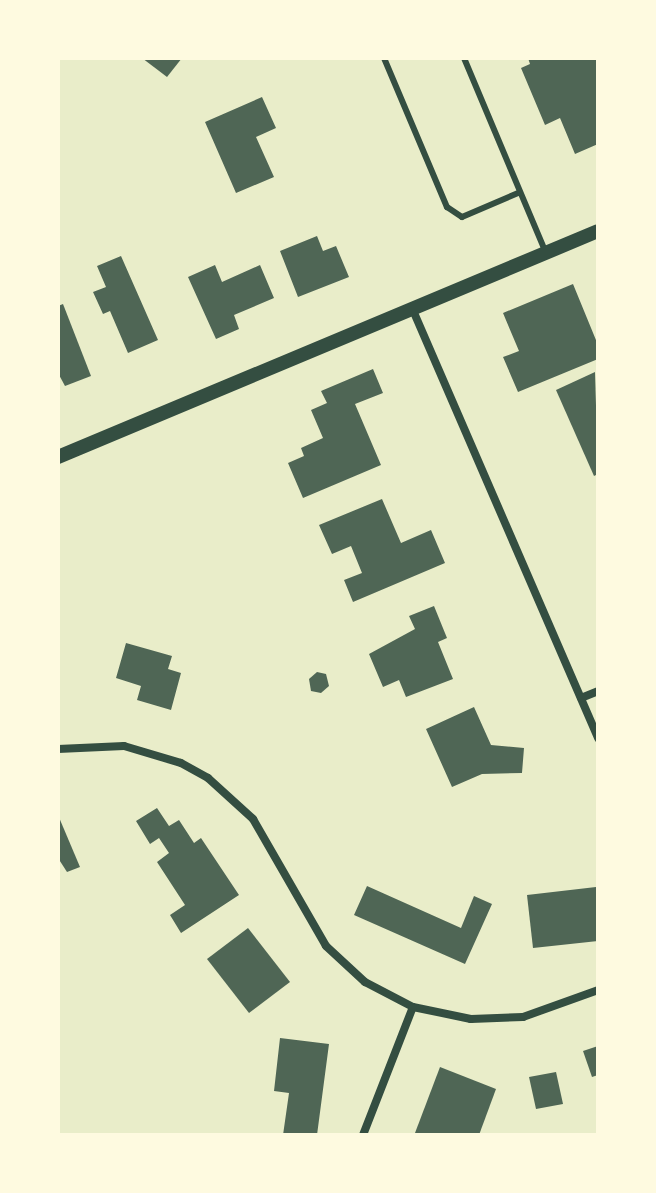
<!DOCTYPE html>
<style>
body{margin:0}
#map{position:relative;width:656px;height:1193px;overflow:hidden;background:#e9edc9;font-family:Montserrat,sans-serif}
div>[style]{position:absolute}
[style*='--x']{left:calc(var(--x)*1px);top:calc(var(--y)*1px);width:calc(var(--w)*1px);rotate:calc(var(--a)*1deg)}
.building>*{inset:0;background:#4f6655}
.service>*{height:6px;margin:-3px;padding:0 3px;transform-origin:3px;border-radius:3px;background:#344e41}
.minor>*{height:8px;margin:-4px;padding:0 4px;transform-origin:4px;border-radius:4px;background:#344e41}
.tertiary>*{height:14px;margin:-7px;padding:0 7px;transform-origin:7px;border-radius:7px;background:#344e41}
span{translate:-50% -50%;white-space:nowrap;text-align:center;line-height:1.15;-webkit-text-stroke:6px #fefae0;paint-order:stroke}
.frame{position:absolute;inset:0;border:60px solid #fefae0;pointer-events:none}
</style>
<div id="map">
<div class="building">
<i style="clip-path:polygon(142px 58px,182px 58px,167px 77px)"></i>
<i style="clip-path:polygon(528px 58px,598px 58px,598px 144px,575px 154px,560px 118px,545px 125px,521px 68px,530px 64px)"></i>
<i style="clip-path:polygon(262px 97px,276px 128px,256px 137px,274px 177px,236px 193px,205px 122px)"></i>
<i style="clip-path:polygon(317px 236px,323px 251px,336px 246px,349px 277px,298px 297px,280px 251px)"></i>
<i style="clip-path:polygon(121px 256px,158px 340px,128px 353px,110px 311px,103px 314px,93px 292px,106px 287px,97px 266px)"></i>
<i style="clip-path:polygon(215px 265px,222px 282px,260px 265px,274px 298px,234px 315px,239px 329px,216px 339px,188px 277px)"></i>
<i style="clip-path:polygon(573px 284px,598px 345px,598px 359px,518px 392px,503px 357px,519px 351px,503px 313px)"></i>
<i style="clip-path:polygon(63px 304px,91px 376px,65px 386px,58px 373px,58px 306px)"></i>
<i style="clip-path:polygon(373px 369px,383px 393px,355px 404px,381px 465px,303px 498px,288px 463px,304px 456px,301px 448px,323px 438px,311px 410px,327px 403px,321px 391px)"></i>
<i style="clip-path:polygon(595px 372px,598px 474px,594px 476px,556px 390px)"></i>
<i style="clip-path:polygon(382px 499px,401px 543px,431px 530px,445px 563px,353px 602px,344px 580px,362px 573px,351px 546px,332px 554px,319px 525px)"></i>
<i style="clip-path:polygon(434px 606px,447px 638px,438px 642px,453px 679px,406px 697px,399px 680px,383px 687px,369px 654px,415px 629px,409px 616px)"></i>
<i style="clip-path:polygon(126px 643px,172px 656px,168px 669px,181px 673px,171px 710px,137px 700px,141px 686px,116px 678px)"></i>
<i style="clip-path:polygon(317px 672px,326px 674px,329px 686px,321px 693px,311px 691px,309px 679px)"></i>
<i style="clip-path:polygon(474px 707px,491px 745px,524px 748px,522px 773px,482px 774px,452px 787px,426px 729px)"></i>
<i style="clip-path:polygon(157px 808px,169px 826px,179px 820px,194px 843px,201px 838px,239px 895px,181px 933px,170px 915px,185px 905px,157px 862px,169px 853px,159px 838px,150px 844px,136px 821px)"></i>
<i style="clip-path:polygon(58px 815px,80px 867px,67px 872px,58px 858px)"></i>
<i style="clip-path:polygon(367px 886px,461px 928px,474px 896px,492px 904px,465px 964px,354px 915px)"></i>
<i style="clip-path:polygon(596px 887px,598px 941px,533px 948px,527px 895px)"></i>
<i style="clip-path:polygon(248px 928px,290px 982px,249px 1013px,207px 959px)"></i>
<i style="clip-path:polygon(280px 1038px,329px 1044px,317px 1135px,283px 1135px,289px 1093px,274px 1091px)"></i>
<i style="clip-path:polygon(598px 1046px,598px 1075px,592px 1077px,583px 1051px)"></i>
<i style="clip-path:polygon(440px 1067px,496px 1089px,479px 1135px,415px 1133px)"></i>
<i style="clip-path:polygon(556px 1072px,563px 1104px,536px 1109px,529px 1077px)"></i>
</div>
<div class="service">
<i style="--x:384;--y:58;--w:162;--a:67.1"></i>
<i style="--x:447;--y:207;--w:18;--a:34"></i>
<i style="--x:462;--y:217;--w:61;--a:-23.2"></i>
<i style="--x:464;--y:58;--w:209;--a:67.2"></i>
</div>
<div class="minor">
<i style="--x:412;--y:308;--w:469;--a:66.6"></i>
<i style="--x:581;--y:698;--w:18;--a:-22"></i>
<i style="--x:58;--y:749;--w:66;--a:-2.6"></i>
<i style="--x:124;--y:746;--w:59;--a:16.6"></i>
<i style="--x:181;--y:763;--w:31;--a:29"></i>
<i style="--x:208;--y:778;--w:61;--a:42.3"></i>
<i style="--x:253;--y:819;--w:146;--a:60.1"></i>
<i style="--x:326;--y:946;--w:53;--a:42.7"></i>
<i style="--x:365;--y:982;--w:54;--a:27.5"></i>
<i style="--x:413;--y:1007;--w:59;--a:11.7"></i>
<i style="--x:471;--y:1019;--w:52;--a:-2.2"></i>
<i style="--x:523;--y:1017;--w:80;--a:-19.8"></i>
<i style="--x:363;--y:1135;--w:137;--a:-68.7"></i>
</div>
<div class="tertiary">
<i style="--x:58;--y:457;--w:585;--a:-22.71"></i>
</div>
<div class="frame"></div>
</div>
